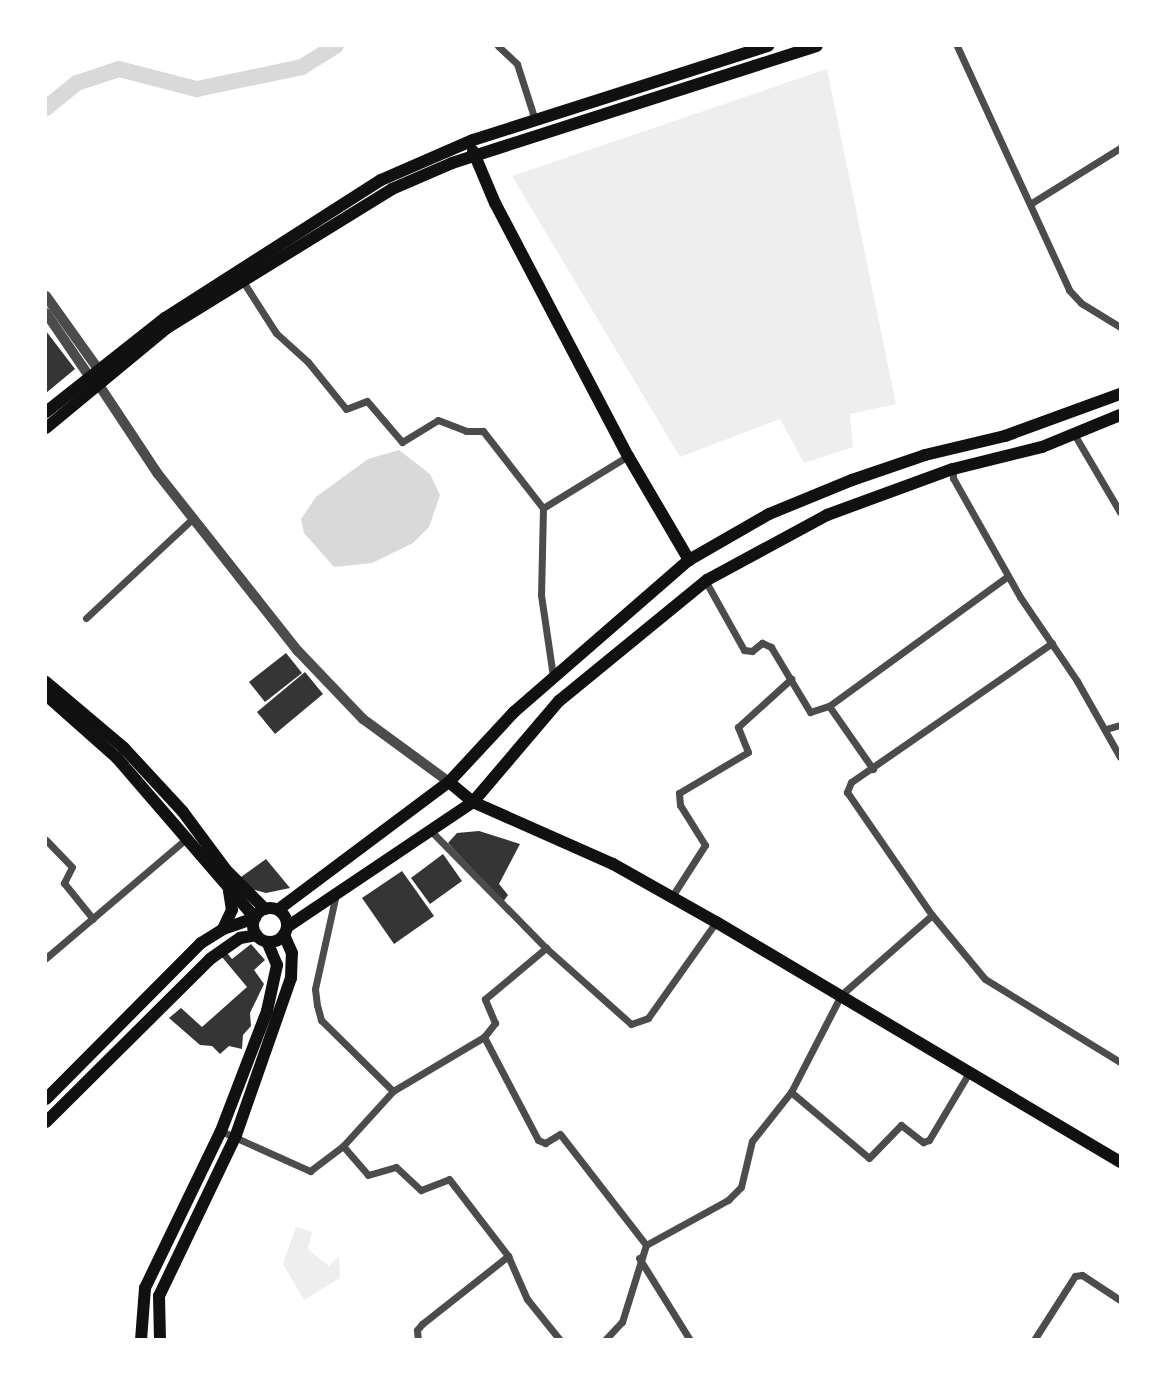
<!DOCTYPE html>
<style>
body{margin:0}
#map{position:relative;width:1166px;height:1385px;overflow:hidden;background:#fff;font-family:Figtree,sans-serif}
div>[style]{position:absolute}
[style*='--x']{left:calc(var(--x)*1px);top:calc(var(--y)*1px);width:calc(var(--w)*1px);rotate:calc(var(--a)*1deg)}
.green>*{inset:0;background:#eee}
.water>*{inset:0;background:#d9d9d9}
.canal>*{height:16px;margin:-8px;padding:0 8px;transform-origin:8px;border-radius:8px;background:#d9d9d9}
.building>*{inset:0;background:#353535}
.minor>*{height:7px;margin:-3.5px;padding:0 3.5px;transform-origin:3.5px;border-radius:3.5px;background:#4c4c4c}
.tertiary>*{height:10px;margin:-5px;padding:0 5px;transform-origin:5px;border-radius:5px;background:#4c4c4c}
.secondary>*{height:12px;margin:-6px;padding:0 6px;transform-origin:6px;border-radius:6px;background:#111}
.primary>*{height:12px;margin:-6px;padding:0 6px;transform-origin:6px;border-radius:6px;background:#111}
.primary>.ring{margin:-6px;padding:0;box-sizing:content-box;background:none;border:12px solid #111;border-radius:50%}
span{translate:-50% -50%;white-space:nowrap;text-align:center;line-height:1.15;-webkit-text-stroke:7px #fff;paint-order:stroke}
.frame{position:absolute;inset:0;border:47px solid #fff;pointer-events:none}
</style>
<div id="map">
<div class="green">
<i style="clip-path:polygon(827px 69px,896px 404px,850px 414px,853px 447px,804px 463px,780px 419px,680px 457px,512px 176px)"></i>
<i style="clip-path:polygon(296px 1227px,312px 1232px,308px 1249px,329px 1266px,339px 1256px,340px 1278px,304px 1300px,283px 1264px)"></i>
</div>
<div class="water">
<i style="clip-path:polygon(399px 450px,430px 474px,440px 495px,429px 527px,413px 543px,372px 563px,334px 567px,304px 533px,301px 519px,316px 497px,368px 459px)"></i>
</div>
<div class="canal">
<i style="--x:46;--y:108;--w:40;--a:-39"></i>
<i style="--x:77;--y:83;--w:44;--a:-18.4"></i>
<i style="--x:119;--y:69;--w:81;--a:14.4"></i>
<i style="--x:197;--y:89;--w:107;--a:-11.8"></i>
<i style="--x:302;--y:67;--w:40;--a:-32"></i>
</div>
<div class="building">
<i style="clip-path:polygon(46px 331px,75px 369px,46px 393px)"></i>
<i style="clip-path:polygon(286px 653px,302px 673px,265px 702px,249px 682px)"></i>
<i style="clip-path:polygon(305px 672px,323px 694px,275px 734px,257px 712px)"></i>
<i style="clip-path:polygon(479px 831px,520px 844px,499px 884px,508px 895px,503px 902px,448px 843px,457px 833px)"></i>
<i style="clip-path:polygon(443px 854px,462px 881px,430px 904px,411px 878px)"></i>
<i style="clip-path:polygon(266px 859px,290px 888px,266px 893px,251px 889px,241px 877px)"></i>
<i style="clip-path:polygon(402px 871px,434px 916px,394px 944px,362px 898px)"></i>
<i style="clip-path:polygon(251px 944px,265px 960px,254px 970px,264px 984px,250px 1013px,251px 1026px,243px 1035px,242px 1049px,229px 1046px,220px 1054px,212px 1046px,200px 1045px,169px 1018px,181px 1008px,202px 1027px,247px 987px,222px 957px,227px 953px,232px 959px)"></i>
</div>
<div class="minor">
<i style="--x:498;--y:46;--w:26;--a:43"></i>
<i style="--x:517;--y:64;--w:59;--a:72.2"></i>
<i style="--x:957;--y:46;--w:268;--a:65.3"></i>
<i style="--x:1069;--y:290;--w:18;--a:47"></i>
<i style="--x:1081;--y:303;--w:46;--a:31.6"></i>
<i style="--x:1030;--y:204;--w:106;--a:-31.9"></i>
<i style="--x:242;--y:280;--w:63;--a:57.3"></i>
<i style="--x:276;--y:333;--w:43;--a:42.2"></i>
<i style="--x:308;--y:362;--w:60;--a:51"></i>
<i style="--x:346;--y:409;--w:22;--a:-21"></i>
<i style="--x:367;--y:401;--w:54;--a:49.5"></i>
<i style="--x:402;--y:442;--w:42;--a:-31.4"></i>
<i style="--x:438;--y:420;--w:30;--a:21"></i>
<i style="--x:466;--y:431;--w:17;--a:0"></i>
<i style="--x:483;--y:431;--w:98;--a:52.1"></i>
<i style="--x:543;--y:508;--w:87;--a:91.3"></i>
<i style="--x:541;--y:595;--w:82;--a:81.6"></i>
<i style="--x:1074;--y:434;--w:91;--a:59.5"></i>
<i style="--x:953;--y:469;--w:9;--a:90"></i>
<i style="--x:953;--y:478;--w:137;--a:60.6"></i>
<i style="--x:1020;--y:597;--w:102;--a:55.8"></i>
<i style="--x:1077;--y:681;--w:87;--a:60.5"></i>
<i style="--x:543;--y:508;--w:100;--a:-31.5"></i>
<i style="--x:706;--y:582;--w:78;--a:60.8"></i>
<i style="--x:744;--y:650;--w:8;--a:7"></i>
<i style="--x:752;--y:651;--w:13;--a:-39"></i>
<i style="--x:762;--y:643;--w:10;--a:24"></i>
<i style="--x:771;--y:647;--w:76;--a:59"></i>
<i style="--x:810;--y:712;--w:20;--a:-18"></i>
<i style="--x:829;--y:706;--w:77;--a:55.1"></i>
<i style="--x:86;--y:618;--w:145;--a:-43"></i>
<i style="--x:1052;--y:643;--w:244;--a:145.3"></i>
<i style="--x:851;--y:782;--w:11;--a:112"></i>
<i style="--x:847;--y:792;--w:150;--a:55.4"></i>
<i style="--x:932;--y:915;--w:83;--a:50.4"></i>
<i style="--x:985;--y:979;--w:158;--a:31.6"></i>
<i style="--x:829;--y:706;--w:221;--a:-36"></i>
<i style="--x:1106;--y:729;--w:15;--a:-16"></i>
<i style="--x:430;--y:830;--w:165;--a:45.5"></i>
<i style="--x:546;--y:948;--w:114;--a:41.8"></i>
<i style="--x:631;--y:1024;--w:18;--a:-19"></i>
<i style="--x:648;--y:1018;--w:118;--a:-54.7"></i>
<i style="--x:46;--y:840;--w:37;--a:46"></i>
<i style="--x:72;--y:867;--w:18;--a:117"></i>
<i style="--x:64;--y:883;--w:46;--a:51.1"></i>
<i style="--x:336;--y:894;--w:97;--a:102.5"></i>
<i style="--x:315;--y:989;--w:16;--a:83"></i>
<i style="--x:317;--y:1005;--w:16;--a:75"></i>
<i style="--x:321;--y:1020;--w:101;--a:44.6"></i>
<i style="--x:671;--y:898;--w:63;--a:-57.3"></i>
<i style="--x:705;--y:845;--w:47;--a:-122"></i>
<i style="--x:680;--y:805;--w:12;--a:-95"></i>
<i style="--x:679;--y:793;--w:80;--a:-30.7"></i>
<i style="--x:748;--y:752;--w:27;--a:-112"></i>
<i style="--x:738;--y:727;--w:72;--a:-42.2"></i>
<i style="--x:46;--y:958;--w:185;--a:-40.4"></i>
<i style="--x:484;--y:1037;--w:116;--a:62.3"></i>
<i style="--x:538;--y:1140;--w:8;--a:23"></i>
<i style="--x:545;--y:1143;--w:17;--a:-31"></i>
<i style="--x:560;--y:1134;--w:140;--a:52.2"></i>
<i style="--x:791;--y:1092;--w:102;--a:40.2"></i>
<i style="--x:869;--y:1158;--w:46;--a:-45.9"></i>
<i style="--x:901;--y:1125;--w:28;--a:38"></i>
<i style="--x:923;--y:1142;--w:6;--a:-18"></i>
<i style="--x:929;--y:1140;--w:80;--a:-59.3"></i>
<i style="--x:221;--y:1131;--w:98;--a:24.2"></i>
<i style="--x:310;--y:1171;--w:41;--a:-37.1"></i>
<i style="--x:343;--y:1146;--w:74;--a:-47.7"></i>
<i style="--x:393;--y:1091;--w:106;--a:-30.7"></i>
<i style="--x:484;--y:1037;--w:18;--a:-52"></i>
<i style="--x:495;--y:1023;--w:26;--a:-113"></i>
<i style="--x:485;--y:999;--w:80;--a:-39.9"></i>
<i style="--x:343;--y:1146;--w:38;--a:49"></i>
<i style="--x:368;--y:1175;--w:29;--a:-16"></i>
<i style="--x:396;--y:1167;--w:34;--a:43"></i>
<i style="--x:421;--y:1190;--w:30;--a:-21"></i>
<i style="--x:449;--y:1179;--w:97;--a:52.5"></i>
<i style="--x:508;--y:1256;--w:47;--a:66.2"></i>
<i style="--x:527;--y:1299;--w:53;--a:51.2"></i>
<i style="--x:639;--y:1258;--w:97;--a:58.1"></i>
<i style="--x:418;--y:1340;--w:10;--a:-96"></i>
<i style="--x:417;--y:1330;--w:8;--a:-50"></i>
<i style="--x:422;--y:1324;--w:110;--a:-38.3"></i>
<i style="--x:605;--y:1340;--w:25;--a:-47"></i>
<i style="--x:622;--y:1322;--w:81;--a:-72.7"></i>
<i style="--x:646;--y:1245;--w:94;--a:-28.8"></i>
<i style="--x:728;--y:1200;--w:18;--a:-45"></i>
<i style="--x:741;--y:1187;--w:47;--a:-76.6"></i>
<i style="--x:752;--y:1141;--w:63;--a:-51.5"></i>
<i style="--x:791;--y:1092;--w:109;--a:-62.7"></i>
<i style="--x:841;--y:995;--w:121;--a:-41.3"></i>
<i style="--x:1034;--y:1340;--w:76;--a:-57.4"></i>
<i style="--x:1075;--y:1276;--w:7;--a:-8"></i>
<i style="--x:1082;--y:1275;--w:45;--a:33.3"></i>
</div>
<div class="tertiary">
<i style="--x:46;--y:296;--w:90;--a:54.5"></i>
<i style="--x:46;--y:313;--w:76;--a:55.7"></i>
<i style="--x:97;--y:382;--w:110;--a:56.5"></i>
<i style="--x:158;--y:474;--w:226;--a:51.7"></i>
<i style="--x:298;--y:651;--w:94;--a:46.3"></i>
<i style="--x:363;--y:719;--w:107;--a:36.2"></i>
</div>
<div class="secondary">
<i style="--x:473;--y:151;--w:56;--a:67.1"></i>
<i style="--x:495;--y:203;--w:286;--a:62.3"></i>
<i style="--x:628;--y:456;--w:121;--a:59.6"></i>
<i style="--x:46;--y:412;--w:152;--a:-38.3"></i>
<i style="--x:165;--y:318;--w:256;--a:-32.6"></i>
<i style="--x:381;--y:180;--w:100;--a:-23.5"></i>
<i style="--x:473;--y:140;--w:310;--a:-17.7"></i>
<i style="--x:46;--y:428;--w:157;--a:-39.6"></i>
<i style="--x:167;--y:328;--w:264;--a:-31.7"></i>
<i style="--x:392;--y:189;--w:65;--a:-23.4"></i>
<i style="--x:452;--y:163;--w:383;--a:-17.8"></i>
<i style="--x:46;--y:682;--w:102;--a:40.2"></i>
<i style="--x:124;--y:748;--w:87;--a:47.3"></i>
<i style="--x:183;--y:812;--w:72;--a:53.4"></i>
<i style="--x:226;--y:870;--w:55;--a:45"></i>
<i style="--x:46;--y:695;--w:95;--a:41.6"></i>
<i style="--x:117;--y:758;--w:211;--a:49.2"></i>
<i style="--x:449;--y:782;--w:31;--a:40"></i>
<i style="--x:473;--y:802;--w:153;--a:23.9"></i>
<i style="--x:613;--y:864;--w:118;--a:29.4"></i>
<i style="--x:716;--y:922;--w:470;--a:30.7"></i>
<i style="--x:141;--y:1340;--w:52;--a:-85.6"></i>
<i style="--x:145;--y:1288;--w:174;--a:-64.2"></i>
<i style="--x:221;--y:1131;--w:129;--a:-69"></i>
<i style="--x:267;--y:1011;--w:47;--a:-77.7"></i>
<i style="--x:277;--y:965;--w:25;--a:-113"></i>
<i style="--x:160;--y:1340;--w:44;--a:-91.3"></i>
<i style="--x:159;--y:1296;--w:178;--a:-64.4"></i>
<i style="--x:236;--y:1135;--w:166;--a:-70.7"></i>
<i style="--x:291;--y:978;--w:25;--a:-88"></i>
<i style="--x:292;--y:953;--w:20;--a:-114"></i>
</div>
<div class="primary">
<i class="ring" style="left:253px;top:908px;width:22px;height:22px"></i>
<i style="--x:279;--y:909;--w:212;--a:-36.8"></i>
<i style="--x:449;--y:782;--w:96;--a:-47.1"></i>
<i style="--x:514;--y:712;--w:232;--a:-41"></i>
<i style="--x:689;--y:560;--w:92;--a:-29.9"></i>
<i style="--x:769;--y:514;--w:90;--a:-22.3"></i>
<i style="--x:852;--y:480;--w:77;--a:-18.9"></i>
<i style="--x:925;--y:455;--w:82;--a:-13.4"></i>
<i style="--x:1005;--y:436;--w:122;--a:-20.1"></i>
<i style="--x:287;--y:927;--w:224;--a:-33.9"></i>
<i style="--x:473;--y:802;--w:133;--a:-49.6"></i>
<i style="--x:559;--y:701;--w:191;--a:-39.3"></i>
<i style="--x:707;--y:580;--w:136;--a:-28.4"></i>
<i style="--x:827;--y:515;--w:134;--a:-20.1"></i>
<i style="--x:953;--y:469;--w:92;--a:-13.9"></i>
<i style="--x:1042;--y:447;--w:84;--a:-22.3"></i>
<i style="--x:223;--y:929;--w:21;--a:-65"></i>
<i style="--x:232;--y:910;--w:20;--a:-99"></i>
<i style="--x:46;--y:1099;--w:220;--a:-45.2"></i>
<i style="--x:201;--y:943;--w:26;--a:-32"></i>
<i style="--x:223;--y:929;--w:34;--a:-19"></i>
<i style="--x:46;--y:1122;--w:231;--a:-44.8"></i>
<i style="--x:210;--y:959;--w:37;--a:-35"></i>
<i style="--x:240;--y:938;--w:17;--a:-10"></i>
</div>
<div class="frame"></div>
</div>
